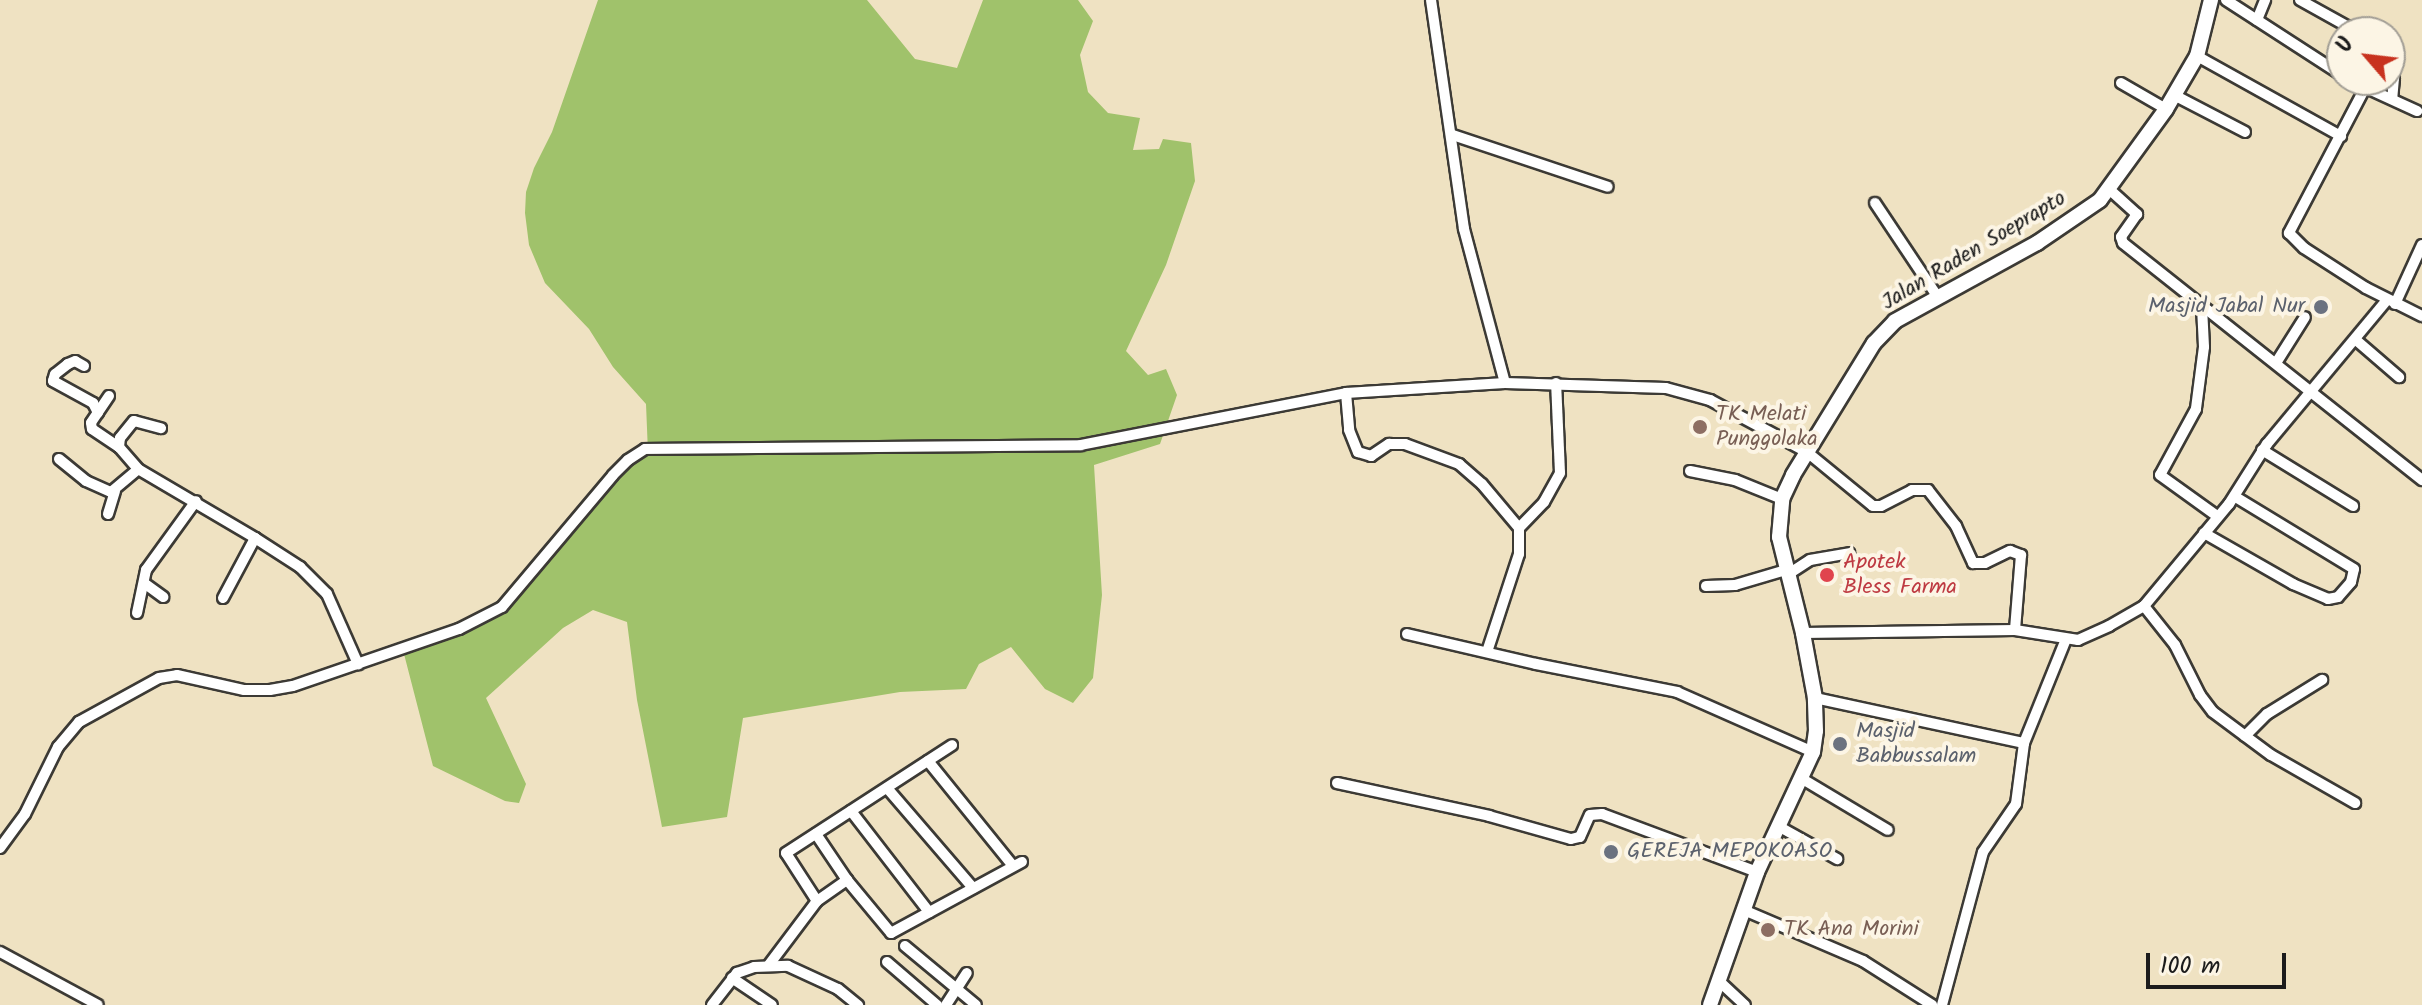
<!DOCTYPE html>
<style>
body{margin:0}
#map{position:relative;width:2422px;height:1005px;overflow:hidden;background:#efe2c2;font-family:Kalam,sans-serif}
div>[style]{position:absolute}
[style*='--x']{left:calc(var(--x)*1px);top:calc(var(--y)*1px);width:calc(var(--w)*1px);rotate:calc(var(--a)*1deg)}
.green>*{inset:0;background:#a0c26b}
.roads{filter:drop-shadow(2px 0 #3c3a35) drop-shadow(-2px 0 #3c3a35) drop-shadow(0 2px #3c3a35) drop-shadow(0 -2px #3c3a35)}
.minor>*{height:10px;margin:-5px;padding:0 5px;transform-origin:5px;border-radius:5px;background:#fff}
.highway>*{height:14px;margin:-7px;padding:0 7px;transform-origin:7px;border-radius:7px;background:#fff}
.dots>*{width:22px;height:22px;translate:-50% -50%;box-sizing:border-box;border:4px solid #fcf5e5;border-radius:50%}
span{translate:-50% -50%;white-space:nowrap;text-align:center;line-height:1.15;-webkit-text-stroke:8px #fcf5e5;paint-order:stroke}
.street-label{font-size:22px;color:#1c1c1c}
.worship-label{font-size:22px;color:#5b616d}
.right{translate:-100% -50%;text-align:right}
.left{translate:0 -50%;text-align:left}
.education-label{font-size:22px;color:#785e54}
.health-label{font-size:22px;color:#be3a42}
.north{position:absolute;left:2326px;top:16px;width:80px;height:80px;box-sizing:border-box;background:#fcf5e5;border:2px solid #a29e95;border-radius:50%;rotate:298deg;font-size:22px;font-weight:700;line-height:32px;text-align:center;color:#1c1c1c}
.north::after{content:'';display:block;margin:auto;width:28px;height:36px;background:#c8321e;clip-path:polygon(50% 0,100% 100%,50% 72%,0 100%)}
.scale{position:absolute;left:2146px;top:953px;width:140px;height:36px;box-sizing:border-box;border:4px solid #1c1c1c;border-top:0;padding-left:10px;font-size:24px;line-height:28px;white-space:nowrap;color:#1c1c1c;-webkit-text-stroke:6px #fcf5e5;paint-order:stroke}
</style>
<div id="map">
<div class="green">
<i style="clip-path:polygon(598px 0,867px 0,915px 59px,957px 68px,983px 0,1078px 0,1093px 21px,1080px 55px,1088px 92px,1108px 113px,1140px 118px,1133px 150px,1159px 149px,1163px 139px,1191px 143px,1195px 181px,1166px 265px,1126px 351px,1148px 375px,1166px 369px,1177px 395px,1160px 444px,1094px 465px,1102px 595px,1093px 678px,1073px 703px,1045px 689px,1011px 647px,979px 664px,966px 689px,900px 692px,743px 718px,727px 817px,662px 827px,637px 700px,627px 622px,593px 610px,563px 628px,486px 698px,526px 784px,519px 803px,505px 801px,433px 766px,404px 654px,461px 633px,505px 610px,617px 478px,648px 453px,646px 404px,613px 367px,589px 329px,545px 283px,529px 245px,525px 213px,526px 192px,534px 168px,552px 132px)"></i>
</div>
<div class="roads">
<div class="minor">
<i style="--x:1431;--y:0;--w:231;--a:81.8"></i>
<i style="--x:1464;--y:229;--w:159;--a:75.1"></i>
<i style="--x:2226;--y:0;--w:138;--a:32.9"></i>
<i style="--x:2300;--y:0;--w:60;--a:29.1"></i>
<i style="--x:2257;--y:20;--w:22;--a:-68"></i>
<i style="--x:2197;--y:56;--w:165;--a:29.1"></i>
<i style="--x:2390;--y:68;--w:11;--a:68"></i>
<i style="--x:2394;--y:78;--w:21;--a:95"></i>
<i style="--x:2349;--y:80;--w:75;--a:24.5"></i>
<i style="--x:2121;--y:83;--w:52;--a:30"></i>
<i style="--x:2365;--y:88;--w:164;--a:117.7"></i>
<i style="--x:2289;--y:233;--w:21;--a:45"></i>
<i style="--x:2304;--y:248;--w:74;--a:32.8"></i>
<i style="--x:2366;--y:288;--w:63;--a:26.6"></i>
<i style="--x:2174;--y:95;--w:80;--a:27.5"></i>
<i style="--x:1453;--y:135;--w:163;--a:18.5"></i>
<i style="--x:2109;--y:189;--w:38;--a:42"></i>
<i style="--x:2137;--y:214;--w:28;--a:125"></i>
<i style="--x:2121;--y:237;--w:6;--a:72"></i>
<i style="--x:2123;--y:243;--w:382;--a:38.4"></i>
<i style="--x:1875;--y:203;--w:112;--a:56.3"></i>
<i style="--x:2395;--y:304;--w:65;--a:-65.4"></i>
<i style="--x:2202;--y:307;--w:40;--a:87.1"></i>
<i style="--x:2204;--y:347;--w:63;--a:97.4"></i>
<i style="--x:2196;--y:409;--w:75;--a:118.6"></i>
<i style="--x:2160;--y:475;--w:70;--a:35.7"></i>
<i style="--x:2356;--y:340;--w:57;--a:40.7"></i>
<i style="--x:2276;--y:363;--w:54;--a:-57.8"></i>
<i style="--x:84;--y:366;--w:10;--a:-151"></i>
<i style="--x:75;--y:361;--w:8;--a:157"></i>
<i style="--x:68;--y:364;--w:16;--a:142"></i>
<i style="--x:55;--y:374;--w:7;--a:106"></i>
<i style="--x:53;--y:381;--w:46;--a:28.8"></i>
<i style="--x:93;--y:403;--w:11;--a:63"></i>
<i style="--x:1346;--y:393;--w:37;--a:85"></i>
<i style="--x:1349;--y:430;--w:24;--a:68"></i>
<i style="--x:1358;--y:452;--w:14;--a:17"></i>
<i style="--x:1371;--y:456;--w:22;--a:-34"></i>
<i style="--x:1389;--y:444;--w:16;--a:0"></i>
<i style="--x:1405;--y:444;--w:58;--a:20.3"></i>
<i style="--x:1459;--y:464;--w:30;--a:41"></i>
<i style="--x:1482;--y:484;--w:57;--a:49.9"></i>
<i style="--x:1519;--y:528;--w:26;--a:90"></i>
<i style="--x:1519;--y:554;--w:103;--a:108.1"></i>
<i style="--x:109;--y:396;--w:32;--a:124"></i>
<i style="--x:91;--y:423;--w:6;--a:81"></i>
<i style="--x:92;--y:429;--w:32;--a:34"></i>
<i style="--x:119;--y:447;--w:29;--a:49"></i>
<i style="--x:138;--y:469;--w:136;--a:30.5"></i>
<i style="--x:119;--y:447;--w:9;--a:-84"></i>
<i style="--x:120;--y:438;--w:22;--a:-51"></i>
<i style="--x:134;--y:421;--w:28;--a:15"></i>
<i style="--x:2262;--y:450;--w:107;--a:31.6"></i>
<i style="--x:59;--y:459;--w:35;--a:39"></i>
<i style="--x:86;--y:481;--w:27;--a:24"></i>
<i style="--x:111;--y:492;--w:35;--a:-40"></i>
<i style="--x:1690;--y:471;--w:46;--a:11.3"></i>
<i style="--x:1735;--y:480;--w:51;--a:22"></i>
<i style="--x:108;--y:514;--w:24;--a:-73"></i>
<i style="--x:1519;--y:528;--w:36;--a:-46"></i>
<i style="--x:1544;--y:502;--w:33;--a:-61"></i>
<i style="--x:1560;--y:473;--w:90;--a:-92.5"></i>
<i style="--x:2204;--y:533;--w:103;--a:29.8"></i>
<i style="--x:2293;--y:584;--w:38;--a:23"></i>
<i style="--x:2328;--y:599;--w:10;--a:-11"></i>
<i style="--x:2338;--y:597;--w:20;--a:-49"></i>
<i style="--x:2351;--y:582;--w:13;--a:-77"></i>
<i style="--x:2354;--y:569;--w:140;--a:-148.7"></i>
<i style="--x:1787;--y:575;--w:27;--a:-33"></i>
<i style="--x:1810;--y:560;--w:40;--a:-10"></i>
<i style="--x:144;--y:583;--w:24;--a:36"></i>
<i style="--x:1706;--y:586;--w:29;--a:-2"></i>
<i style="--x:1735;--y:585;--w:53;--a:-16.4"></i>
<i style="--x:223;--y:598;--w:68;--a:-61.9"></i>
<i style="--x:255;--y:538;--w:54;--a:32.8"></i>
<i style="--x:300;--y:567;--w:38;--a:45"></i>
<i style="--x:327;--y:594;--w:77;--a:66.1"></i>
<i style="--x:2144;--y:606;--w:50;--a:51.5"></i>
<i style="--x:2175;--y:645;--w:56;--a:63.4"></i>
<i style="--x:2200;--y:695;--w:21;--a:53"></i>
<i style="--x:2213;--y:712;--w:72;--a:36.6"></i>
<i style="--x:2271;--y:755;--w:97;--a:29.7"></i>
<i style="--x:137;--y:613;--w:44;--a:-78.2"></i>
<i style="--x:146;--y:570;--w:85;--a:-54.1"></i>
<i style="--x:1803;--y:633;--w:212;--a:-0.8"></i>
<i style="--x:2015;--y:630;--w:64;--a:9"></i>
<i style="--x:2078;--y:640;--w:34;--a:-24"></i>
<i style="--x:2109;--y:626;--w:40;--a:-29.7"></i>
<i style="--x:2144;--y:606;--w:133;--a:-50.2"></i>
<i style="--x:2229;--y:504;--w:71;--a:-57.7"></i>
<i style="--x:2267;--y:444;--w:187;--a:-50.2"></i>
<i style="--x:1407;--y:634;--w:132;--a:13.1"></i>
<i style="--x:1536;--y:664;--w:144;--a:11.2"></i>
<i style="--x:1677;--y:692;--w:149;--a:23.8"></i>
<i style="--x:1815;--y:698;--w:214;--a:12.2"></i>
<i style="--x:2245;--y:736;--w:31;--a:-45"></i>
<i style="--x:2267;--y:714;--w:65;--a:-31.7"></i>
<i style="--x:928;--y:761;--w:135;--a:51"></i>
<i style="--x:1801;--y:778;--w:101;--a:30.9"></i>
<i style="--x:1337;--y:783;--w:156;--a:12.2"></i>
<i style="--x:1489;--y:816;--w:85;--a:15.7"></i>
<i style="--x:1571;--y:839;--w:9;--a:-13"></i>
<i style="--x:1580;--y:837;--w:24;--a:-66"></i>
<i style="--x:1590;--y:815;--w:12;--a:-5"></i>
<i style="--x:1602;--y:814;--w:165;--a:20.5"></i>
<i style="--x:887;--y:788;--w:132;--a:49.3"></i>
<i style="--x:851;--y:811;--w:128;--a:52.3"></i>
<i style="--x:1778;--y:826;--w:68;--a:29.2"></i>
<i style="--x:816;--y:834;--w:55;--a:56"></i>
<i style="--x:0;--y:848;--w:42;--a:-53.7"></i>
<i style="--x:25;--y:814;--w:75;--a:-63.8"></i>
<i style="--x:58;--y:747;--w:33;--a:-50"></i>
<i style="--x:79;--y:722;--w:91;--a:-28.8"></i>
<i style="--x:159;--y:678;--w:18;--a:-9"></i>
<i style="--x:177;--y:675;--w:69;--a:12.6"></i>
<i style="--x:244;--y:690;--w:26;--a:0"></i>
<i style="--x:270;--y:690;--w:23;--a:-10"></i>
<i style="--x:293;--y:686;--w:176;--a:-19"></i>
<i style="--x:459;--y:629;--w:48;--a:-27.1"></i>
<i style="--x:502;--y:607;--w:172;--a:-49.9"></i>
<i style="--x:613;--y:475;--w:21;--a:-45"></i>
<i style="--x:628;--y:460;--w:20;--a:-33"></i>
<i style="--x:645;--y:449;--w:436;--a:-0.5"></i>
<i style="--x:1081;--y:445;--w:270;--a:-11.1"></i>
<i style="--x:1346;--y:393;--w:159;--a:-3.6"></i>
<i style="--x:1505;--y:383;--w:161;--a:1.8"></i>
<i style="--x:1666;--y:388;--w:46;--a:15.3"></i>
<i style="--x:1710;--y:400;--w:110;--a:28.2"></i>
<i style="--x:1807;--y:452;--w:85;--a:39.3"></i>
<i style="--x:1873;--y:506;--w:8;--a:0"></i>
<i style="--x:1881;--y:506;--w:35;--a:-27"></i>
<i style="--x:1912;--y:490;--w:16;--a:0"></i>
<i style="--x:1928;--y:490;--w:46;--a:52.1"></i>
<i style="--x:1956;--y:526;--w:41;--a:65.3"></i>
<i style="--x:1973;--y:563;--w:12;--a:0"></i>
<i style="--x:1985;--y:563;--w:28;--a:-26"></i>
<i style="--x:2010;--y:551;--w:12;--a:20"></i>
<i style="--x:2021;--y:555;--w:75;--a:94.6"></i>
<i style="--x:817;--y:901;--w:37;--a:-35"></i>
<i style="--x:847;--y:880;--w:69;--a:50.3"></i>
<i style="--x:891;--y:933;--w:149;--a:-28.5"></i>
<i style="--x:1746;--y:911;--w:127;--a:23.1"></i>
<i style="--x:1863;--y:961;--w:82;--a:32.5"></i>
<i style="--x:905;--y:946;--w:92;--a:39.7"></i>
<i style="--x:0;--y:952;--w:111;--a:28.4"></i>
<i style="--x:887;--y:962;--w:66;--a:40.7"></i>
<i style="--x:768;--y:966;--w:81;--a:-53"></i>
<i style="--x:817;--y:901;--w:57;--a:-122.9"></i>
<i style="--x:786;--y:853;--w:198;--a:-33"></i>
<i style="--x:732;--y:978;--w:48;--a:34"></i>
<i style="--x:1720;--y:982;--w:34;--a:43"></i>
<i style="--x:712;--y:1005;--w:41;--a:-52"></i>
<i style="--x:737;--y:973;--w:18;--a:-19"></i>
<i style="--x:754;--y:967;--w:34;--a:-2"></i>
<i style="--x:788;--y:966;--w:55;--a:24.7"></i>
<i style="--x:838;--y:989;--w:26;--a:39"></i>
<i style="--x:946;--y:1005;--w:38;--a:-57"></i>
<i style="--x:1942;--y:1005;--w:158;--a:-75"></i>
<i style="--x:1983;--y:852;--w:58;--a:-55.5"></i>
<i style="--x:2016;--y:804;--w:62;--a:-82.5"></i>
<i style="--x:2024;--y:743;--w:112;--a:-68"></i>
</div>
<div class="highway">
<i style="--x:1710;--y:1005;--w:141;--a:-70.5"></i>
<i style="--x:1757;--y:872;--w:132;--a:-65"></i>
<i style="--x:1813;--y:752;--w:21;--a:-82"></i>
<i style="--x:1816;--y:731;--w:33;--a:-92"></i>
<i style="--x:1815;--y:698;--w:66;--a:-100.5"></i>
<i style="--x:1803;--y:633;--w:99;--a:-104"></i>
<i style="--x:1779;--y:537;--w:38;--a:-85"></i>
<i style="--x:1782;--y:499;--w:26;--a:-65"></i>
<i style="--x:1793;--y:475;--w:155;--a:-58.5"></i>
<i style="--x:1874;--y:343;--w:30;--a:-46"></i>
<i style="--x:1895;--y:321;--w:162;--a:-28.8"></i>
<i style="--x:2037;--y:243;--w:76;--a:-34.3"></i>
<i style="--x:2100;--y:200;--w:112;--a:-54"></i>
<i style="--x:2166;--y:109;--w:61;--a:-59.7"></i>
<i style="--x:2197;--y:56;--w:58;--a:-76"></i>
</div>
</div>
<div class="dots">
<i style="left:2321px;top:307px;background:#6b7280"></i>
<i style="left:1700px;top:427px;background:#8d6e63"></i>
<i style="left:1827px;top:575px;background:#e0444e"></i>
<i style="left:1840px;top:744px;background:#6b7280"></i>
<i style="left:1611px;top:852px;background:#6b7280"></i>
<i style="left:1768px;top:930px;background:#8d6e63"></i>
</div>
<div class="street-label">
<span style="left:1974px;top:251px;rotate:-31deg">Jalan Raden Soeprapto</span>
</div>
<div class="worship-label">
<span class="right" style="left:2305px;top:307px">Masjid Jabal Nur</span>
<span class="left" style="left:1856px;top:744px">Masjid<br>Babbussalam</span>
<span class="left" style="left:1627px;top:852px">GEREJA MEPOKOASO</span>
</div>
<div class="education-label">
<span class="left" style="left:1716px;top:427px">TK Melati<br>Punggolaka</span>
<span class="left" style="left:1784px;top:930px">TK Ana Morini</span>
</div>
<div class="health-label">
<span class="left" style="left:1843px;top:575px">Apotek<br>Bless Farma</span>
</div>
<div class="north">U</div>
<div class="scale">100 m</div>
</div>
